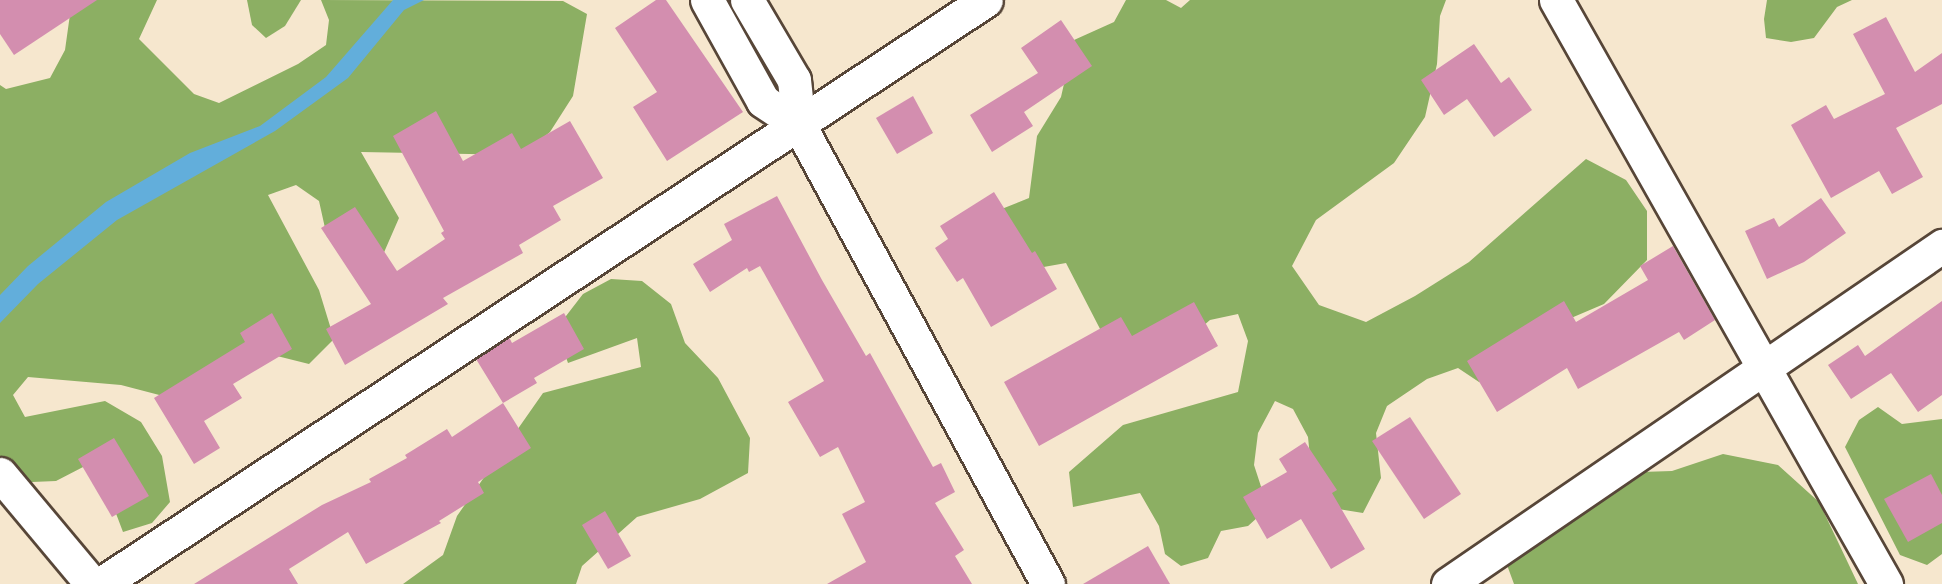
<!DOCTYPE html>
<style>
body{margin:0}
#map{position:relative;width:1942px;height:584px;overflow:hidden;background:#f6e7ce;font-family:"Balsamiq Sans",sans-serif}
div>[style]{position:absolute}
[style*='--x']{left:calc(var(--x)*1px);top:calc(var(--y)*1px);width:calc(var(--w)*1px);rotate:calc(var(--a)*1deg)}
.forest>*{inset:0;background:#8caf63}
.water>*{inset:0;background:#62aedb}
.building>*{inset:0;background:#d38eaf}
.roads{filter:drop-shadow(2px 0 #574638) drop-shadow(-2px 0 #574638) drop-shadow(0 2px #574638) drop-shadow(0 -2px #574638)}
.minor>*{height:33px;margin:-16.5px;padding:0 16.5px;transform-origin:16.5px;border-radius:16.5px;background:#fff}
span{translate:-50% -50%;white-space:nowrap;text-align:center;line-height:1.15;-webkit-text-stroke:4.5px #fcf5e5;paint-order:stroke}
</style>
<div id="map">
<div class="forest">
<i style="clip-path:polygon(72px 0,157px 0,139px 39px,194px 94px,219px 103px,298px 64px,326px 45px,329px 20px,321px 0,563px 1px,587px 14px,573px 96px,550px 132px,522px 155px,361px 152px,399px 218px,382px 257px,327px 237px,319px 201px,296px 185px,268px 195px,319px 290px,334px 339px,309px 364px,273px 355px,167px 397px,121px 385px,28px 377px,13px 395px,25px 417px,105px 401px,141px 422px,162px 456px,170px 502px,152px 523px,123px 532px,109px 495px,85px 466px,56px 481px,8px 483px,0 473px,0 85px,6px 89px,50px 78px,65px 50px)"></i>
<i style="clip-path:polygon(247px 0,301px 0,285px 26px,266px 38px,252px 25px)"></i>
<i style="clip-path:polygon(1126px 0,1166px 0,1181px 8px,1190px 0,1446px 0,1440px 16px,1437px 64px,1425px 117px,1394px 163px,1316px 220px,1292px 266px,1319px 305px,1366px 322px,1415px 296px,1469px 262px,1586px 159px,1626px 180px,1647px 211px,1647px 260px,1604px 304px,1557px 324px,1516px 392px,1479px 382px,1458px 368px,1427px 379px,1387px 406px,1376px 433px,1381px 478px,1363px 513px,1332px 508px,1312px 477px,1308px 437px,1293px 409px,1275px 401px,1258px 433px,1254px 465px,1268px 508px,1248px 526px,1221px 531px,1208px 558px,1181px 566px,1165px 554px,1159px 526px,1140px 493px,1073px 507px,1069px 472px,1123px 425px,1238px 392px,1248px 341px,1238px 314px,1210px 320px,1160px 363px,1114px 356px,1066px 263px,1038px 268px,989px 214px,1029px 198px,1037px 136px,1061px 97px,1074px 40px,1114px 22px)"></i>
<i style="clip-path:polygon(1767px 0,1852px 0,1837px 7px,1814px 38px,1791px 42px,1766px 38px,1764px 19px)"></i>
<i style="clip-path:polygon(611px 279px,642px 281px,671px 304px,685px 343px,718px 378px,750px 438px,748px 473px,700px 499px,637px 517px,582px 566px,576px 584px,403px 584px,443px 555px,457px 516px,543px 393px,641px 367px,637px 338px,568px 363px,556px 329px,583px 294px)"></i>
<i style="clip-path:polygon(1878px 407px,1902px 424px,1942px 419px,1942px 554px,1927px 565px,1900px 555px,1845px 447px,1859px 420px)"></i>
<i style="clip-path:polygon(1723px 454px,1778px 465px,1819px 502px,1858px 584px,1514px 584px,1507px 565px,1554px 510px,1641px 472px,1672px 471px)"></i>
</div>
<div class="water">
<i style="clip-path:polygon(393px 0,424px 0,404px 10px,348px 78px,275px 131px,117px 220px,38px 284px,0 323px,0 295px,28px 266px,106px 202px,190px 153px,260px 126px,326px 77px)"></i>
</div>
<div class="building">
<i style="clip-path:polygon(0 0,97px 0,14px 55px,0 34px)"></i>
<i style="clip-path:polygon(656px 0,666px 0,743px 112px,667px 161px,633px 107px,657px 92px,615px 28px)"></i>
<i style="clip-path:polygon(1886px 17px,1915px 72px,1942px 53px,1942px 104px,1896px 128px,1923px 177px,1892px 194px,1879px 171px,1831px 198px,1791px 125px,1826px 105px,1834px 119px,1885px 94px,1853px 34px)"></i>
<i style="clip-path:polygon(1061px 20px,1092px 66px,1024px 112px,1033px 126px,992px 152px,970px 115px,1038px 73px,1021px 48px)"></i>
<i style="clip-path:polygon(1474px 44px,1501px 83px,1509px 77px,1532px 110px,1494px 137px,1467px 99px,1444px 115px,1421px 80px)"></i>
<i style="clip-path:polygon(913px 96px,933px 133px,897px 154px,876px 118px)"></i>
<i style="clip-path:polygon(436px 111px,463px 161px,512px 133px,521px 149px,570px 121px,603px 178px,553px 206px,561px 220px,519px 245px,523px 253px,443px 298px,448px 304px,345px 365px,326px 329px,371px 304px,321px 228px,355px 207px,397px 271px,445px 239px,441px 233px,444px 231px,393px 136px)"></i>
<i style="clip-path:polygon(994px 192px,1032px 253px,1035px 251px,1057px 289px,991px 327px,963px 278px,957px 282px,935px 248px,948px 239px,940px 226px)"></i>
<i style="clip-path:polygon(777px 196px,822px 280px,866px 356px,870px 353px,933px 467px,941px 463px,955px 492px,935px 503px,964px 550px,955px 556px,972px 584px,827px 584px,866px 562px,842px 514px,865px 502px,838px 447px,820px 457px,788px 402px,824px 381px,760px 266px,749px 272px,747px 268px,710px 292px,693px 264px,732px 240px,724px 224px)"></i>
<i style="clip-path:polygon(1821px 198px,1846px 233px,1804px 262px,1767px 279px,1745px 231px,1774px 218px,1779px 227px)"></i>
<i style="clip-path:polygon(1673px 246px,1715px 320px,1684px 340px,1679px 332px,1578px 389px,1567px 368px,1497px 412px,1467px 361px,1564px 301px,1576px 322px,1648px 280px,1640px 266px)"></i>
<i style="clip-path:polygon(1942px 301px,1942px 395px,1918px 412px,1891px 373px,1851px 399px,1828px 365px,1858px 345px,1865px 356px)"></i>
<i style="clip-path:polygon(1194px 302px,1218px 346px,1039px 446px,1004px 382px,1121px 317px,1132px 336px)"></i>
<i style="clip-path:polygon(272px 313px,292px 349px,233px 384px,242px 398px,204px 421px,220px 448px,194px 464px,154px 398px,245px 342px,240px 333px)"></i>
<i style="clip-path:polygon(564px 313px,584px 349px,534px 378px,537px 383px,503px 403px,476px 359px,509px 337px,512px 343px)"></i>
<i style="clip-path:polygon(503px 403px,531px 448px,478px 482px,484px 493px,439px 521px,441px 523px,366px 564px,348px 532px,289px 569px,298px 584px,194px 584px,322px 505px,371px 482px,369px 479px,407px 458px,405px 455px,447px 429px,452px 437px)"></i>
<i style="clip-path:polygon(1410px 417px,1461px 494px,1424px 519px,1372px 441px)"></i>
<i style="clip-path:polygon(114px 438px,149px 496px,112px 517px,78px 459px)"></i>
<i style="clip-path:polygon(1305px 442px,1337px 490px,1332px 493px,1365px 549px,1331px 569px,1301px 519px,1267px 539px,1243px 497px,1287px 472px,1279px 459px)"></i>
<i style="clip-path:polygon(1931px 474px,1942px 495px,1942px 523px,1908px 542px,1884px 499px)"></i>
<i style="clip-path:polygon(605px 511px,631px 556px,608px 569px,582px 525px)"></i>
<i style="clip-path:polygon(1148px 546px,1170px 584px,1083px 584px)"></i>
</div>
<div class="roads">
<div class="minor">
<i style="--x:707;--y:0;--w:115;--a:61"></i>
<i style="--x:763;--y:101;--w:43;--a:33.7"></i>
<i style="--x:747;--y:0;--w:93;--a:59.6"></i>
<i style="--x:794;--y:80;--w:45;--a:83.7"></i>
<i style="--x:799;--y:125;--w:522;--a:61.52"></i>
<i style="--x:1556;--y:0;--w:671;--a:60.53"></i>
<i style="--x:0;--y:474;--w:143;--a:50.1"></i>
<i style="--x:101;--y:584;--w:1060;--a:-33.42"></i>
<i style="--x:1448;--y:584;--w:599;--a:-34.38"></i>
</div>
</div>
</div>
